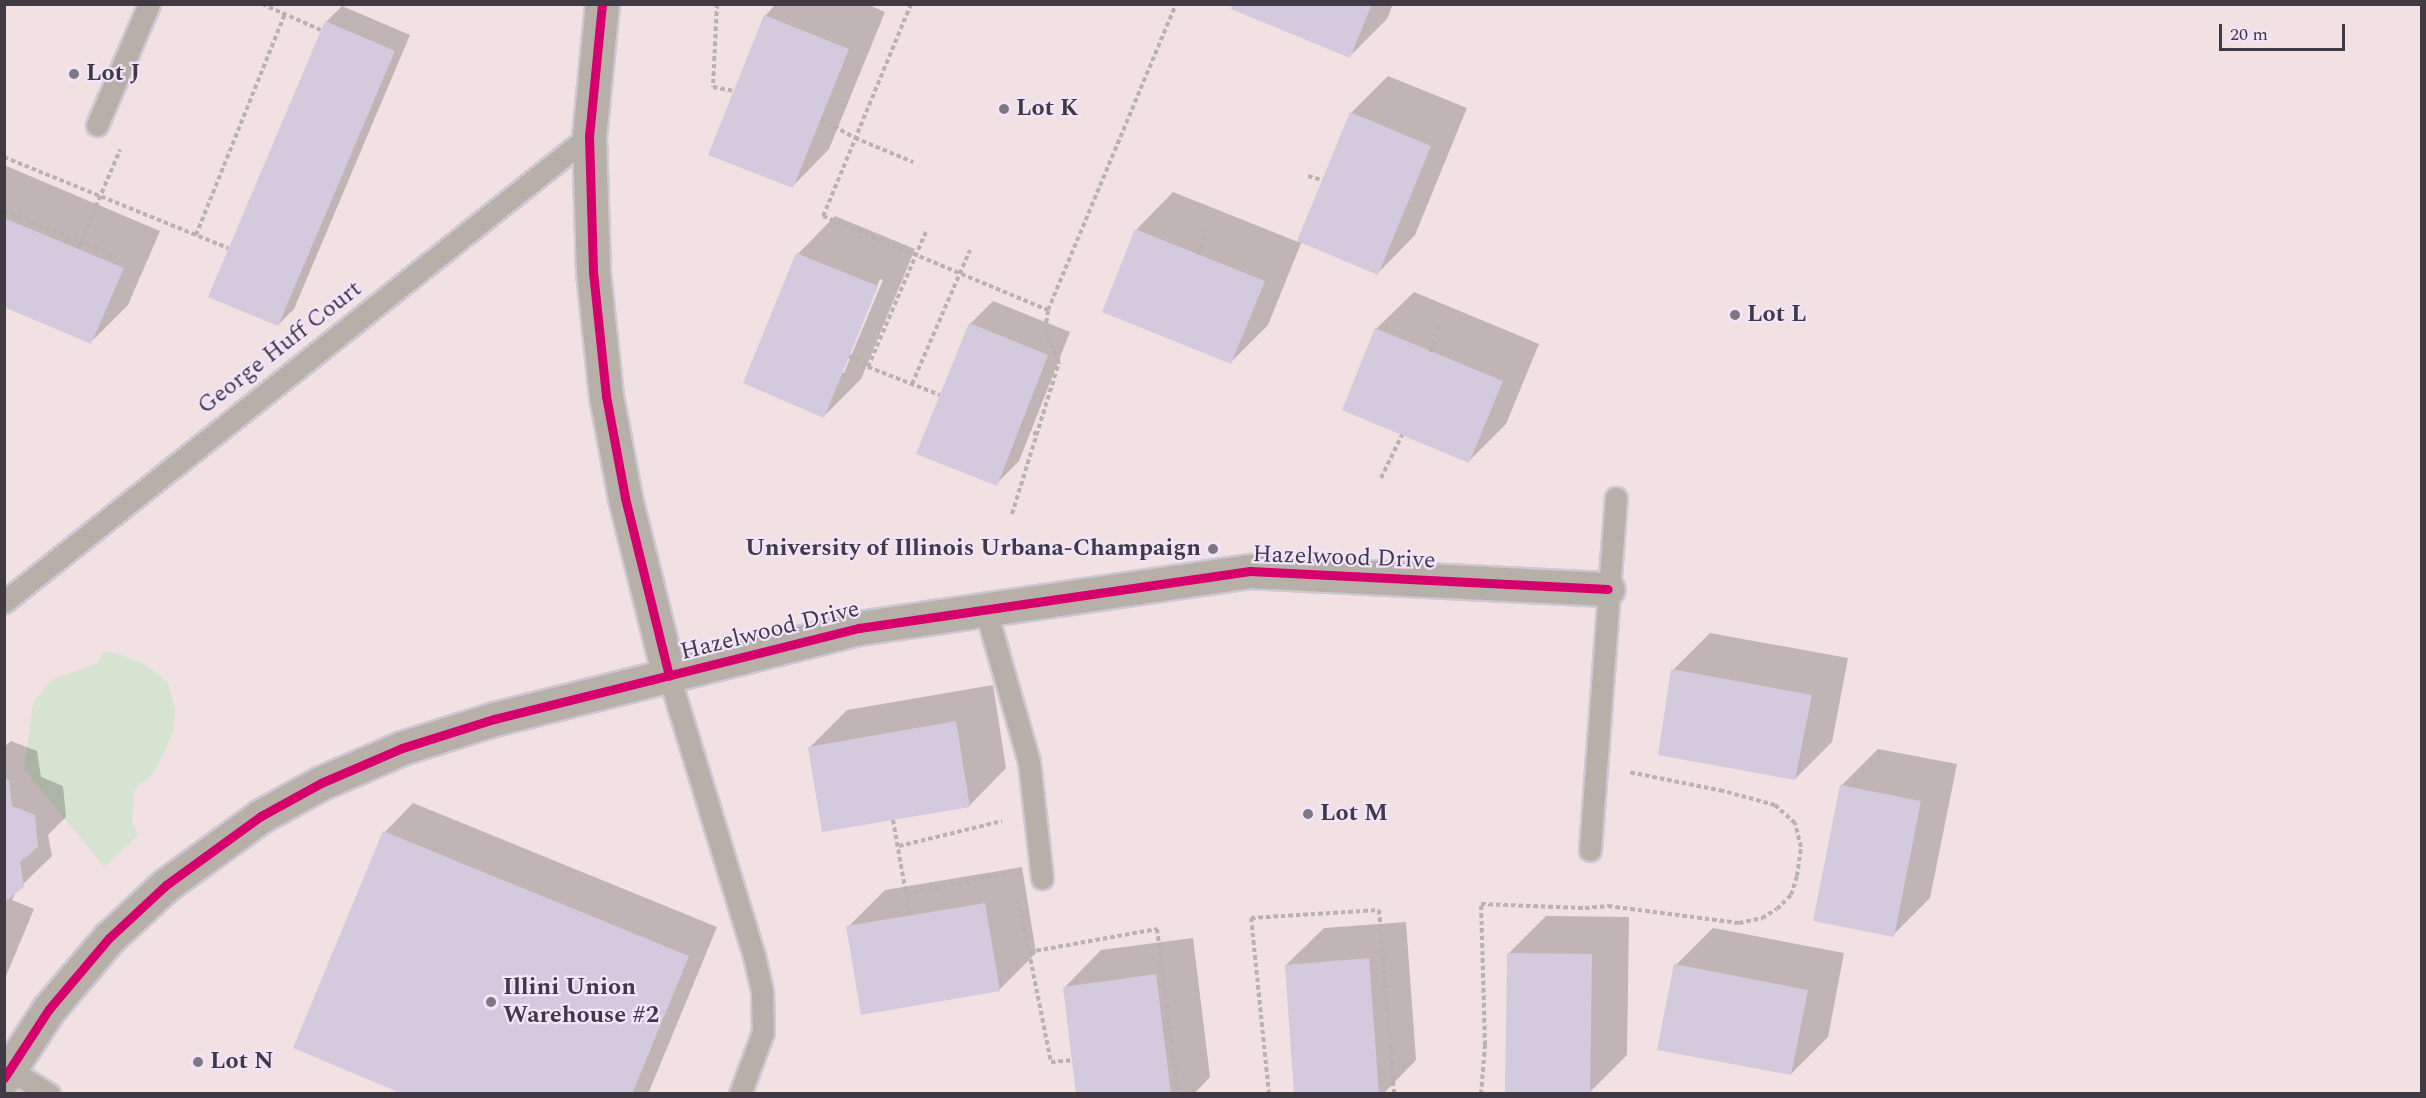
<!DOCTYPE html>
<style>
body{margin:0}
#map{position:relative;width:2426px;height:1098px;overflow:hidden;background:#f0eaf6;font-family:Spectral,serif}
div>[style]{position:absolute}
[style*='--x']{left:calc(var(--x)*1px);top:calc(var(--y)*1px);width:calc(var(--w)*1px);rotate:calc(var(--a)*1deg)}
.education>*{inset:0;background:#f1e1e2}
.green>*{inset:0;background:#d6e3d0}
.shadow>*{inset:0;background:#0003}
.building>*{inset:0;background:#d4cadd}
.path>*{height:4px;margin-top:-2px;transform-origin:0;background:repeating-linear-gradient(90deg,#b8b2b0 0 4.5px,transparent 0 7.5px)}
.roads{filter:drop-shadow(2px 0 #cdc8d2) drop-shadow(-2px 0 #cdc8d2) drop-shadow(0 2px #cdc8d2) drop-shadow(0 -2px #cdc8d2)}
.lane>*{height:21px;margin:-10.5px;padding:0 10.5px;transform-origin:10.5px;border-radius:10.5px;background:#b7b0a8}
.street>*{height:33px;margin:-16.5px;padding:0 16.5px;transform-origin:16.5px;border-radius:16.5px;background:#b7b0a8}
.cycleway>*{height:9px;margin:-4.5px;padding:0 4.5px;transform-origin:4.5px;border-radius:4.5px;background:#d6006c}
.dots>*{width:16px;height:16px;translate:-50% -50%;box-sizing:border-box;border:3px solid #f1e4fc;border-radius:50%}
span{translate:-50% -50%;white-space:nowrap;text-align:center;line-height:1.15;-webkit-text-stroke:4.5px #f1e4fc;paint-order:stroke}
.poi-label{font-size:24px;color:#3f3a44;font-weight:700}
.left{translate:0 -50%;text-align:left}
.right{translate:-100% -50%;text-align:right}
.street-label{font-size:24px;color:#3f3a44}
.frame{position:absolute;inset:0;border:6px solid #3f3a44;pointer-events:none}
.scale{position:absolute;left:2219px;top:24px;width:126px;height:27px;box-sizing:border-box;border:3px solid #3f3a44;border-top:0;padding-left:8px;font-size:18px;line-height:21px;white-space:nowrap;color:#3f3a44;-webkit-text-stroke:4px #f1e4fc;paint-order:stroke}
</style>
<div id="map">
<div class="education">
<i style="clip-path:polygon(5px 5px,2421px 5px,2421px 1093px,5px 1093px)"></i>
</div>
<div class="green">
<i style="clip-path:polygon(103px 652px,116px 653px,144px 664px,167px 681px,175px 708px,174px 729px,166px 749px,153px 773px,145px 782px,139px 783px,134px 792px,132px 821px,138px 836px,104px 867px,24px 769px,33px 703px,51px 680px,98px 663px)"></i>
</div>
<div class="shadow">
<i style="clip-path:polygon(776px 4px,867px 4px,885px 12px,829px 149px,792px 187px,765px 16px)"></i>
<i style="clip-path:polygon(1235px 4px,1393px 4px,1387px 19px,1350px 56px)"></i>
<i style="clip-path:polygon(342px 6px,410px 35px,294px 309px,278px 325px,326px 22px)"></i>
<i style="clip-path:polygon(1388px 76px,1467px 108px,1415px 235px,1378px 273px,1302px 241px,1268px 325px,1230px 363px,1136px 230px,1173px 192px,1298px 242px,1351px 113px)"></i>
<i style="clip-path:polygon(4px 165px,160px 231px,128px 305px,91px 342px,4px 306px)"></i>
<i style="clip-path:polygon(evenodd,835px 216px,915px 249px,861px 379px,824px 416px,744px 383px,798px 254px,835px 216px,880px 279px,883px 280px,844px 373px,841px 373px,880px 279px)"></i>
<i style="clip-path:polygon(1414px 292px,1539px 344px,1506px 424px,1469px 461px,1376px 329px)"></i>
<i style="clip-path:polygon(993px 301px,1070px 332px,1019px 461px,996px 484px,970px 324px)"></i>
<i style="clip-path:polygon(1710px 633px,1848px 658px,1832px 742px,1795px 779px,1673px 670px)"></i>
<i style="clip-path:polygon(993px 685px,1006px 768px,969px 806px,810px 747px,847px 710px)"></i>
<i style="clip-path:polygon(11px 741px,37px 751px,41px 777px,63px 786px,66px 817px,48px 835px,52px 856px,16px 891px,12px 900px,34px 909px,4px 981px,4px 747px)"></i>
<i style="clip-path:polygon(1878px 749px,1957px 764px,1930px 898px,1893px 935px,1841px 786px)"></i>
<i style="clip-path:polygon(413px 803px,717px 927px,648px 1094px,407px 1094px,295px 1047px,385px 832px)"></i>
<i style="clip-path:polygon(1022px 867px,1036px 953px,999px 990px,848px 927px,885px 890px)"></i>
<i style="clip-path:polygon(1546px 916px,1629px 917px,1627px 1055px,1590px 1092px,1508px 954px)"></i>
<i style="clip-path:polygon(1406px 922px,1416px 1060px,1383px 1094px,1296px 1094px,1286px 965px,1324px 928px)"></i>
<i style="clip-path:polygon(1713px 928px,1844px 953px,1828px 1037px,1791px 1074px,1676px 965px)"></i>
<i style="clip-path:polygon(1193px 938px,1210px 1077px,1194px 1094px,1078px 1094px,1064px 988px,1101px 950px)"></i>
</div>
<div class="building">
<i style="clip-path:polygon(1233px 4px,1372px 4px,1350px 58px,1231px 9px)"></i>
<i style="clip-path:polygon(764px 15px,849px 49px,793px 188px,708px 155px)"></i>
<i style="clip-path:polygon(325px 21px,395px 51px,278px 326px,208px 297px)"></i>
<i style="clip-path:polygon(1350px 112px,1431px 146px,1378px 275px,1297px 241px)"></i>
<i style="clip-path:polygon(4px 218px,124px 268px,91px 344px,4px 307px)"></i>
<i style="clip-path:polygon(1135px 229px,1265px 281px,1231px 364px,1102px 312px)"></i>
<i style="clip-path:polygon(796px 253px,878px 286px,824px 418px,743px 383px)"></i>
<i style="clip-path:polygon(969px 323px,1048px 355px,997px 486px,916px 454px)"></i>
<i style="clip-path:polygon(1375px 328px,1503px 381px,1469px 463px,1342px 410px)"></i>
<i style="clip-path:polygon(1671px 669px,1812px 695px,1795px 780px,1658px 755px)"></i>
<i style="clip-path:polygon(956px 721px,970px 807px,822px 832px,808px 747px)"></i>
<i style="clip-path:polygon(4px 778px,9px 780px,12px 806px,35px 815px,38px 847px,20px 862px,24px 887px,4px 902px)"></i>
<i style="clip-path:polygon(1840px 785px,1921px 801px,1894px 937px,1813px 921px)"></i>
<i style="clip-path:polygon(383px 831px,689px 956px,632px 1094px,403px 1094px,293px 1048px)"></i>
<i style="clip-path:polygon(985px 903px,1000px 991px,861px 1015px,846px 926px)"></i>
<i style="clip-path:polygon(1507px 953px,1592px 954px,1590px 1094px,1505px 1092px)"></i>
<i style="clip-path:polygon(1369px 958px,1379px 1094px,1294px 1094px,1285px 965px)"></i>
<i style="clip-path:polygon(1674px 964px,1808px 990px,1791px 1075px,1657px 1050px)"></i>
<i style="clip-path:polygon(1156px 974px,1171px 1094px,1076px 1094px,1063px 987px)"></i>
</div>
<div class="path">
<i style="--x:262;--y:4;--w:64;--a:23.8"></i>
<i style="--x:717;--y:4;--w:83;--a:92.8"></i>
<i style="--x:713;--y:87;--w:20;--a:11"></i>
<i style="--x:911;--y:4;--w:230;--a:112.5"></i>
<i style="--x:823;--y:216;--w:244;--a:22.7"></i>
<i style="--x:1048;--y:310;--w:332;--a:-67.3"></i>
<i style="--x:821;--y:119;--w:39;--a:29"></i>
<i style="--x:855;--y:138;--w:63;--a:22.5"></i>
<i style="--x:4;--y:157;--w:242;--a:22.1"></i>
<i style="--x:1308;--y:176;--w:15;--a:16"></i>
<i style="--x:4;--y:210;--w:119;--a:22.7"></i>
<i style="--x:196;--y:235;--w:238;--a:-68.1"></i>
<i style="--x:78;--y:248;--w:107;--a:-66.8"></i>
<i style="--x:1199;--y:255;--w:25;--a:-74"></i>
<i style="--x:1431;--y:352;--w:28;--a:-72"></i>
<i style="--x:849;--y:356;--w:22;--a:30"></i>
<i style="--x:868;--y:367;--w:77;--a:21.3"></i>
<i style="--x:868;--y:367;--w:147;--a:-66.8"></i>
<i style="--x:912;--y:384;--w:146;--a:-66.6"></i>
<i style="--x:1021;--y:424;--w:18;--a:34"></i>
<i style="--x:1381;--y:478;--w:48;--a:-64"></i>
<i style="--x:1012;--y:514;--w:159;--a:-72.8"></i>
<i style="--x:1059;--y:362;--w:35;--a:-114"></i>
<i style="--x:1045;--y:330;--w:20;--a:-81"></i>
<i style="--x:893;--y:820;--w:97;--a:80"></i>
<i style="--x:899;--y:846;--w:106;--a:-13.6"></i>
<i style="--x:906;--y:894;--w:104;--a:-11.6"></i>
<i style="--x:1017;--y:899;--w:54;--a:77.2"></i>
<i style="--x:1029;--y:952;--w:130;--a:-10.2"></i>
<i style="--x:1157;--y:929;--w:166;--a:82.7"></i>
<i style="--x:1029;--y:952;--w:112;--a:78.7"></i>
<i style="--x:1051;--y:1062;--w:21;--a:-5"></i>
<i style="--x:1269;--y:1094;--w:177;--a:-95.8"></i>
<i style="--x:1251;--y:918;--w:128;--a:-3.6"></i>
<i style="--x:1379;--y:910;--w:185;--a:85.3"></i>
<i style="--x:1481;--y:1094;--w:49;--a:-85.3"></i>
<i style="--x:1485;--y:1045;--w:141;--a:-91.6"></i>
<i style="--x:1481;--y:904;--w:104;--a:2.2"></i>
<i style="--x:1585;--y:908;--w:23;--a:-5"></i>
<i style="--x:1608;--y:906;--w:132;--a:7.4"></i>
<i style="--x:1739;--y:923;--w:24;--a:-12"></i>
<i style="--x:1762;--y:918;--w:17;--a:-31"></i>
<i style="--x:1777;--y:909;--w:20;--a:-45"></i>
<i style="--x:1791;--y:895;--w:20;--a:-72"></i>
<i style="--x:1797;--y:876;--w:29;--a:-82"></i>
<i style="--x:1801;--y:847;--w:25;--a:-104"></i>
<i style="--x:1795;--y:823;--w:27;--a:-138"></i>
<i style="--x:1775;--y:805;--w:54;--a:-164.9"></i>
<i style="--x:1723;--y:791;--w:96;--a:-168.6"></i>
</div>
<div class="roads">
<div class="lane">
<i style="--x:97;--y:125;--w:132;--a:-66.7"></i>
<i style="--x:4;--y:602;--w:748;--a:-38.54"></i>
<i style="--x:986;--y:611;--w:157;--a:74.1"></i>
<i style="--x:1029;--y:762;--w:117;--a:83.6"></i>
<i style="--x:669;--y:676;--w:293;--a:73.1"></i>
<i style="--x:754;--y:956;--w:37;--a:77"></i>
<i style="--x:762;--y:992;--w:40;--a:88.6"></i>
<i style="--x:763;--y:1032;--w:66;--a:110.4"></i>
<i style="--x:1590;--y:850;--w:353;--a:-85.8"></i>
<i style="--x:10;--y:1070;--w:46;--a:31.6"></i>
</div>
<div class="street">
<i style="--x:602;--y:4;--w:133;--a:95.6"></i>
<i style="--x:589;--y:136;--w:136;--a:88.3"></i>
<i style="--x:593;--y:272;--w:125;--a:84"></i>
<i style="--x:606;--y:396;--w:104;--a:79.4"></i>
<i style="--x:625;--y:498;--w:183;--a:76.1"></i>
<i style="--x:4;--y:1078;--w:82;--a:-56.9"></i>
<i style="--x:49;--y:1009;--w:93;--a:-49.8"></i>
<i style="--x:109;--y:938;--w:78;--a:-42.9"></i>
<i style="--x:166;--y:885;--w:117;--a:-36"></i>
<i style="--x:261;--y:816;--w:68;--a:-28.8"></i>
<i style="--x:321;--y:783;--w:88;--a:-23.4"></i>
<i style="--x:402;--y:748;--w:96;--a:-17.5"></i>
<i style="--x:494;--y:719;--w:376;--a:-14"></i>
<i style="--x:859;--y:628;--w:395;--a:-8.3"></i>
<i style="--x:1250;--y:571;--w:358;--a:2.9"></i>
</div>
</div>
<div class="cycleway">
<i style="--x:602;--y:4;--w:133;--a:95.6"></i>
<i style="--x:589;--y:136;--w:136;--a:88.3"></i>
<i style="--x:593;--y:272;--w:125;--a:84"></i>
<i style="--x:606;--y:396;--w:104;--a:79.4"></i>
<i style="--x:625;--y:498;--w:183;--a:76.1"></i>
<i style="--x:4;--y:1078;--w:82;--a:-56.9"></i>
<i style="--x:49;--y:1009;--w:93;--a:-49.8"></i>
<i style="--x:109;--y:938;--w:78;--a:-42.9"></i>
<i style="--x:166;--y:885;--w:117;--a:-36"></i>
<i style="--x:261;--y:816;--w:68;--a:-28.8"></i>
<i style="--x:321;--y:783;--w:88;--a:-23.4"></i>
<i style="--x:402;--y:748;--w:96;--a:-17.5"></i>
<i style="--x:494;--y:719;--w:376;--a:-14"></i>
<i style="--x:859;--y:628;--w:395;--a:-8.3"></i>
<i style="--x:1250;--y:571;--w:358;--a:2.9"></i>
</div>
<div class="dots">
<i style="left:74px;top:74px;background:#7d7882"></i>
<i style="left:1004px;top:109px;background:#7d7882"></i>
<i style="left:1735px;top:315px;background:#7d7882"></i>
<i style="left:1213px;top:549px;background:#7d7882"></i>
<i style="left:1308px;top:814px;background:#7d7882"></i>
<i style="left:491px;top:1002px;background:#7d7882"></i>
<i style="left:198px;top:1062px;background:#7d7882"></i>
</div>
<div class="poi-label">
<span class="left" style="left:86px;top:74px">Lot J</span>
<span class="left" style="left:1016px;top:109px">Lot K</span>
<span class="left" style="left:1747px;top:315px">Lot L</span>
<span class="right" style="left:1201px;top:549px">University of Illinois Urbana-Champaign</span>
<span class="left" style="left:1320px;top:814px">Lot M</span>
<span class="left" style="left:503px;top:1002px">Illini Union<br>Warehouse #2</span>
<span class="left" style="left:210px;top:1062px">Lot N</span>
</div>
<div class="street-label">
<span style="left:280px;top:348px;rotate:-38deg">George Huff Court</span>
<span style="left:1344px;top:558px;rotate:2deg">Hazelwood Drive</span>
<span style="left:770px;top:631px;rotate:-14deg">Hazelwood Drive</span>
</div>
<div class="frame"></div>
<div class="scale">20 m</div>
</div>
